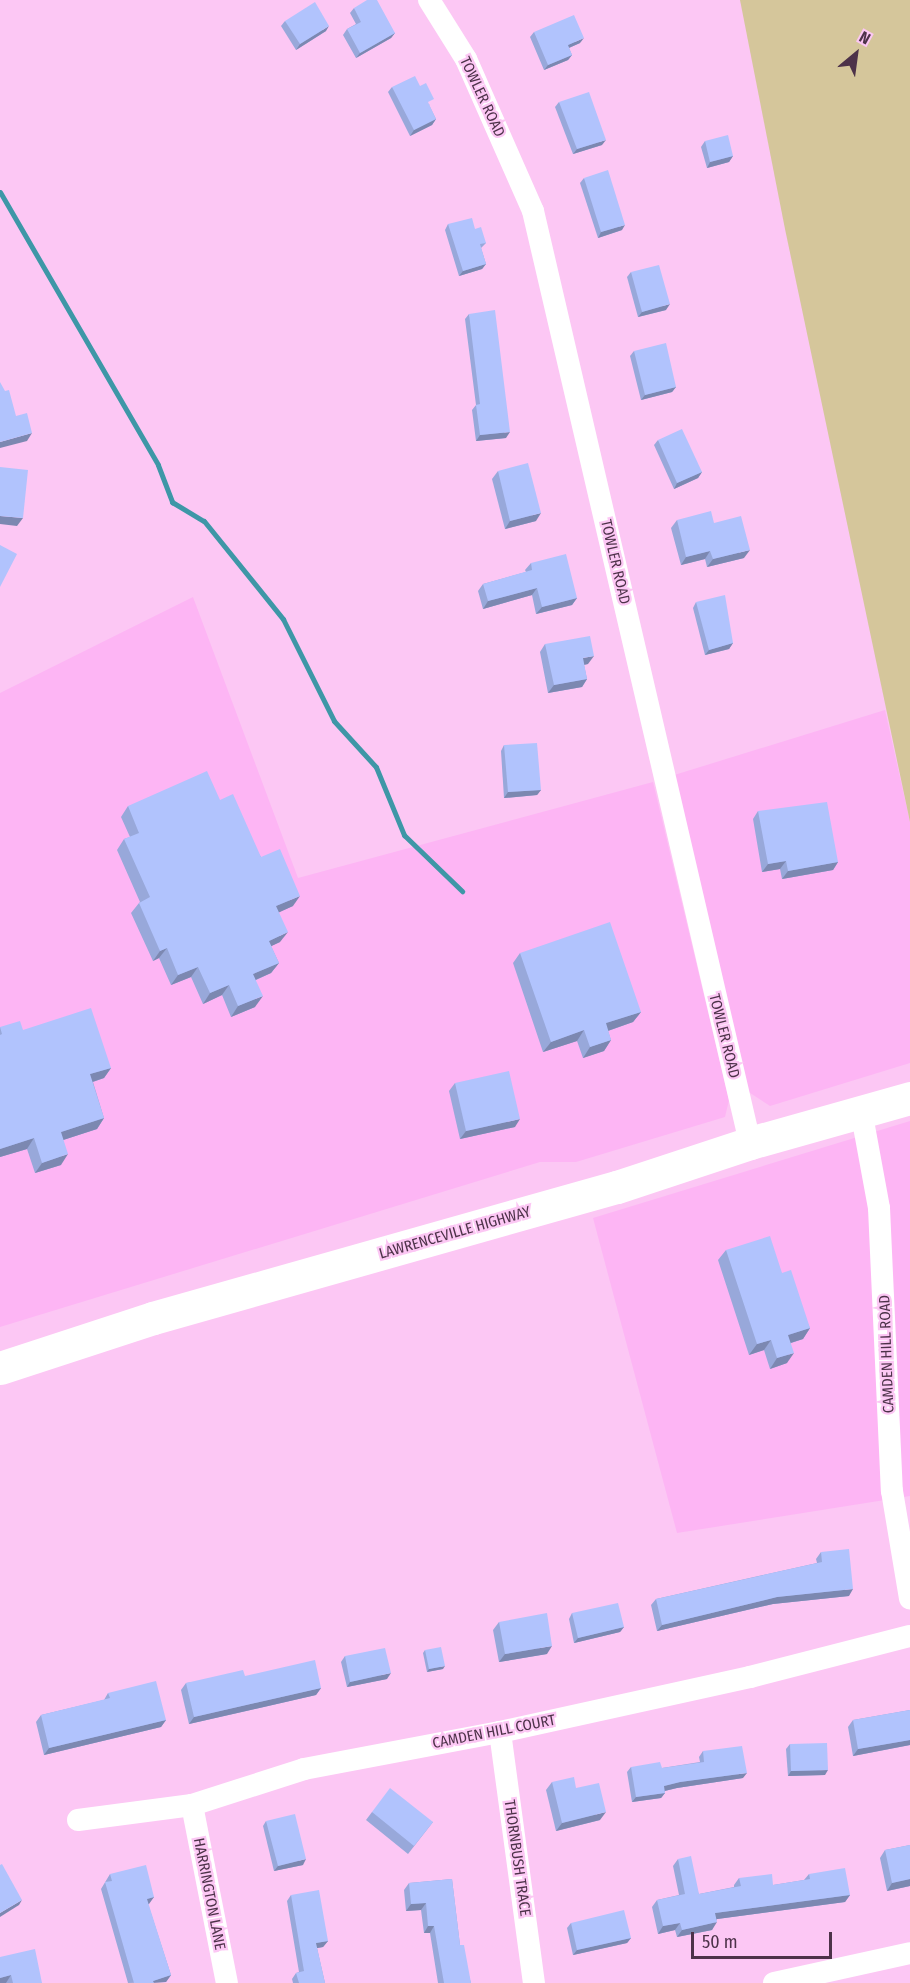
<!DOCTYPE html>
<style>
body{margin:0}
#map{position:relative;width:910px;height:1983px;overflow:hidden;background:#fcc7f4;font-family:"Fira Sans Condensed",sans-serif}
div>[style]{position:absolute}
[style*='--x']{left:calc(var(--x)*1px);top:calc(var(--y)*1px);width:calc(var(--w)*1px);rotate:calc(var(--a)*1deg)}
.built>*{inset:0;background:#fdb5f4}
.green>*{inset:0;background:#d5c69b}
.stream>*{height:5px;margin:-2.5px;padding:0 2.5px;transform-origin:2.5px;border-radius:2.5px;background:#3e97a7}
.street>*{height:22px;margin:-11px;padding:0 11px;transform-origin:11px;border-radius:11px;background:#fff}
.primary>*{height:33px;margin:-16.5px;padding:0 16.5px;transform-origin:16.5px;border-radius:16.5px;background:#fff}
.wall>*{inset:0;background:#98a8da}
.shaded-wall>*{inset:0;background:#7c88b1}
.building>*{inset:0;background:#b1c3fd}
span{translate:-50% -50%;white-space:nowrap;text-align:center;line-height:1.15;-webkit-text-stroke:4.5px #fcc7f4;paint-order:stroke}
.street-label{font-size:15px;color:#4d3249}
.north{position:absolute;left:826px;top:24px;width:60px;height:60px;-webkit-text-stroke:4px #fcc7f4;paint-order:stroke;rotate:29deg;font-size:16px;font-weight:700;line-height:24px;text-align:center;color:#4d3249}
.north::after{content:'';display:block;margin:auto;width:21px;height:27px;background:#4d3249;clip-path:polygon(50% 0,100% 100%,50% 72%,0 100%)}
.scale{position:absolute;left:691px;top:1932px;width:141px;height:27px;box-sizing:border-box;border:3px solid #4d3249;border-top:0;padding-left:8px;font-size:18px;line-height:21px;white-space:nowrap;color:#4d3249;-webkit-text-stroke:4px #fcc7f4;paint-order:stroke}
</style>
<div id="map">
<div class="built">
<i style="clip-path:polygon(193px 597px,298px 878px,653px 782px,729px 1100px,725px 1117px,576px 1162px,540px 1162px,0 1327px,0 693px)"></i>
<i style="clip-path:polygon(885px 710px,910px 822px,910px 1063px,770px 1106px,747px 1091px,671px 776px)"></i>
<i style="clip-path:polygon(910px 1121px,910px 1496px,677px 1533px,593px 1218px)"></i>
</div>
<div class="green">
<i style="clip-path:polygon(740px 0,910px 0,910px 822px,785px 229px)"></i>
</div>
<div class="stream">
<i style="--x:0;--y:192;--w:315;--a:59.9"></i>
<i style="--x:158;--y:465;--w:40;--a:69"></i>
<i style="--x:172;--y:502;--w:37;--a:31"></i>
<i style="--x:204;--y:521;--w:126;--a:51.1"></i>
<i style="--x:283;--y:619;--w:114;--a:63.4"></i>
<i style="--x:334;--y:721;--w:62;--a:47.6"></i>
<i style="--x:376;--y:767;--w:74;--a:67.6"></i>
<i style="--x:404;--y:835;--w:81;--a:44"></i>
</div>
<div class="street">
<i style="--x:429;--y:0;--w:70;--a:57.9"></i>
<i style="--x:466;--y:59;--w:166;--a:66.2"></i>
<i style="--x:533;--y:211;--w:957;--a:76.89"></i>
<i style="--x:861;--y:1110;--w:100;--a:79.6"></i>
<i style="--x:879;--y:1208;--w:283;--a:87.4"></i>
<i style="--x:892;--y:1491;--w:109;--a:80.5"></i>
<i style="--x:500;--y:1732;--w:253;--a:82.3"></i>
<i style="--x:192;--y:1805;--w:181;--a:78.9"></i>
<i style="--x:78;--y:1820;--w:115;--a:-7.5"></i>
<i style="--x:192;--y:1805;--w:118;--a:-17.8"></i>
<i style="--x:304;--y:1769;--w:199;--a:-10.7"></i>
<i style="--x:500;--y:1732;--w:256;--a:-12.4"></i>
<i style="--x:750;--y:1677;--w:165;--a:-14.4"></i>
<i style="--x:774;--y:1983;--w:139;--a:-12.4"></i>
</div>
<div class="primary">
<i style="--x:0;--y:1368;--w:161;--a:-18.1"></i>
<i style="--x:153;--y:1318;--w:482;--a:-15.8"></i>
<i style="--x:617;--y:1187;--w:140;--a:-18.3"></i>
<i style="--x:750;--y:1143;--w:166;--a:-15.7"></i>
</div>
<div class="wall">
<i style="clip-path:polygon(354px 8px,395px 33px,391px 38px,356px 58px,343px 35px,347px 29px,356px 24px,350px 13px)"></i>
<i style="clip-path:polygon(285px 21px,326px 31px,296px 50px,281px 26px)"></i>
<i style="clip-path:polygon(534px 32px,580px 43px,569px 48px,572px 55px,568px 60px,544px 70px,530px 37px)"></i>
<i style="clip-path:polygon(392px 87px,430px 105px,429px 105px,436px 119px,432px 125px,410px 136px,388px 92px)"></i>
<i style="clip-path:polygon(559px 102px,602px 145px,573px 154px,555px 107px)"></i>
<i style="clip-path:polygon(705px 141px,733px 156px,729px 162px,707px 168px,701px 147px)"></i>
<i style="clip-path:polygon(584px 178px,622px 230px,598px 238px,580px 183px)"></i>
<i style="clip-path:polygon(448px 224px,475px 229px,486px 243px,481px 248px,486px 264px,482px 269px,459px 276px,445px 230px)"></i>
<i style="clip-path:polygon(631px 272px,666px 310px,638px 317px,627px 277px)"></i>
<i style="clip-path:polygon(469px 314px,506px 438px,476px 441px,472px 410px,476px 405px,465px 319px)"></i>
<i style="clip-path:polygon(634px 351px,676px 387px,672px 392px,641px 400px,630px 356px)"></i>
<i style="clip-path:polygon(658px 440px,702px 472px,698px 478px,674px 489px,654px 445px)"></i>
<i style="clip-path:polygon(498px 471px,536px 521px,505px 529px,492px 479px)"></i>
<i style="clip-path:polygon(677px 520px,714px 523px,744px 558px,707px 567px,705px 559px,681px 565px,671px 528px)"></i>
<i style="clip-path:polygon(531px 563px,577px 598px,572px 605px,536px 614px,532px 595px,483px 609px,478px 591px,483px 584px,526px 572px,525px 570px)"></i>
<i style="clip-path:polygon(696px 602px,733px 643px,729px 649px,705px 655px,693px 608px)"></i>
<i style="clip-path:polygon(545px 644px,588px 664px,584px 665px,587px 679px,582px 687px,548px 693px,540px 652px)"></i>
<i style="clip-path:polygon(504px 745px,541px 790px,537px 795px,504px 798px,501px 751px)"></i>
<i style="clip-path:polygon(220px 800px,261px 857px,293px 906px,279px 912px,280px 942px,271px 946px,279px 963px,271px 973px,256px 980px,255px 1007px,231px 1017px,222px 995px,203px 1004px,191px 977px,171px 985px,159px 958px,153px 961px,131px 913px,139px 903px,140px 902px,117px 850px,124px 839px,130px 837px,121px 817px,128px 806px)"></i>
<i style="clip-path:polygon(758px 811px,838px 862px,833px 870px,782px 879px,780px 869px,762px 872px,753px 819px)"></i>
<i style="clip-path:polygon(520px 953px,641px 1012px,633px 1022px,608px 1031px,611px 1040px,604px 1051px,583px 1058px,577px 1041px,543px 1052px,513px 963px)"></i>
<i style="clip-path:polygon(0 1027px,23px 1030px,111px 1068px,104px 1078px,93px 1082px,104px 1118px,97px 1129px,63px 1140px,61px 1165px,35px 1173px,27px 1149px,0 1157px)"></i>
<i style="clip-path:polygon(455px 1083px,515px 1127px,460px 1139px,449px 1091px)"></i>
<i style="clip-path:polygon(726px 1250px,782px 1273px,810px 1328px,803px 1339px,791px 1343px,787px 1363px,770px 1369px,764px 1350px,749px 1355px,718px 1260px)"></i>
<i style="clip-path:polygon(821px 1552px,849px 1596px,773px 1604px,657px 1631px,651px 1605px,656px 1599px,817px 1563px,816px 1559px)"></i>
<i style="clip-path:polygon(572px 1613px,624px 1627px,620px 1632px,574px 1643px,569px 1619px)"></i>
<i style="clip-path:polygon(499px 1622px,547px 1654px,499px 1662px,493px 1630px)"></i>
<i style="clip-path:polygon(425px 1650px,443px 1669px,427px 1672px,423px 1653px)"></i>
<i style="clip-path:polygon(345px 1656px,387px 1679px,347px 1687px,341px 1662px)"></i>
<i style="clip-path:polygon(245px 1676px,321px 1688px,316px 1695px,189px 1724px,181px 1690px,186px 1683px)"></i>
<i style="clip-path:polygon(108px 1693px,166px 1720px,161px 1727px,44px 1755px,36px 1722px,41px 1715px,104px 1700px)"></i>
<i style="clip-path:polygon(910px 1710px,910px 1745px,853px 1756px,848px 1727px,853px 1720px)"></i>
<i style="clip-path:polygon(790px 1744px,825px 1775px,788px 1776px,786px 1749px)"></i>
<i style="clip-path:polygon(703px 1751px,743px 1778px,677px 1788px,665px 1791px,665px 1793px,661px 1798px,632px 1802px,627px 1772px,631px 1767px,662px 1768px,700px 1762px,699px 1757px)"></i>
<i style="clip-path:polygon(552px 1782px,576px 1788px,600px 1820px,556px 1831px,546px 1790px)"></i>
<i style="clip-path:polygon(372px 1812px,433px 1822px,408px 1854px,366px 1820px)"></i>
<i style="clip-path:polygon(266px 1821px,303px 1865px,274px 1871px,263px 1826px)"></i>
<i style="clip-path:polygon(910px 1845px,910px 1886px,887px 1891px,880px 1858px,885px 1850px)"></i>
<i style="clip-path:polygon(678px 1859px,699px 1894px,734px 1887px,734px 1885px,739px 1878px,773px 1885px,804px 1880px,809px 1874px,850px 1895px,845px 1902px,717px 1919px,712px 1930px,677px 1937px,675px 1930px,658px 1934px,652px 1907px,657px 1900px,679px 1895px,673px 1866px)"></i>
<i style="clip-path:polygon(110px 1874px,154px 1897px,148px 1904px,171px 1975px,166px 1982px,128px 1983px,101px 1889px)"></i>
<i style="clip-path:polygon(452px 1879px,460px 1945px,471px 1983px,438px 1983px,430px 1933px,424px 1933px,421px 1910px,406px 1911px,404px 1890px,409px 1883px)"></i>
<i style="clip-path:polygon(291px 1895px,328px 1941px,323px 1947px,317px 1948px,325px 1983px,293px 1983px,292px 1979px,296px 1973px,299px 1972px,287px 1901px)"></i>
<i style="clip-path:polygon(571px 1923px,631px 1938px,627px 1943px,573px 1955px,567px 1928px)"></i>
<i style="clip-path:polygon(0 1957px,42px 1983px,0 1983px)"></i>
</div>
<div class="shaded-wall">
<i style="clip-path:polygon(329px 26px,326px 31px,296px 50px,300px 44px)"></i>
<i style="clip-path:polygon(395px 33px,391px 38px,356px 58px,360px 53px)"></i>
<i style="clip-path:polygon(584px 38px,580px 43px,564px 50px,568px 45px)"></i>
<i style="clip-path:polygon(572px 55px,568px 60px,544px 70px,548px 65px)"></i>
<i style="clip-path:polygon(436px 119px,432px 125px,410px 136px,414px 130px)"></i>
<i style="clip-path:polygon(606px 140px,602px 145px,573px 154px,577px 149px)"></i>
<i style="clip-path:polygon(733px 156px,729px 162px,707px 168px,710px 162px)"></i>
<i style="clip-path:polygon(625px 225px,622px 230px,598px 238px,601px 232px)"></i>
<i style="clip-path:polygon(486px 264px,482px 269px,459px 276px,463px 271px)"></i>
<i style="clip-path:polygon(670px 304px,666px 310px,638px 317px,642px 312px)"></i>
<i style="clip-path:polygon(676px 387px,672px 392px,641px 400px,645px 395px)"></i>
<i style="clip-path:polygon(510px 432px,506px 438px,476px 441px,480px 435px)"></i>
<i style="clip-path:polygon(32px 433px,27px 441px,0 448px,0 442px)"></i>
<i style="clip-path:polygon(702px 472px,698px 478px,674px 489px,677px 483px)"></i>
<i style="clip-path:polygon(541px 513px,536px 521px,505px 529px,510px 521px)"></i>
<i style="clip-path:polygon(0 516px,23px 518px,17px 526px,0 524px)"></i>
<i style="clip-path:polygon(750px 550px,744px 558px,707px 567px,713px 559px)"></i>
<i style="clip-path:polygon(710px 551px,705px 559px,681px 565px,686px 557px)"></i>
<i style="clip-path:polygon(537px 588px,532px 595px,483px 609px,488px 601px)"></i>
<i style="clip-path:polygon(577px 598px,572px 605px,536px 614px,542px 607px)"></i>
<i style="clip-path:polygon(733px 643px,729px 649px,705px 655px,709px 650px)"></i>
<i style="clip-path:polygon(594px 656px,588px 664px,577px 666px,583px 658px)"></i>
<i style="clip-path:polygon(587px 679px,582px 687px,548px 693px,554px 685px)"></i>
<i style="clip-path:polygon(541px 790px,537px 795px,504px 798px,508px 792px)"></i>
<i style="clip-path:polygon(786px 861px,780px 869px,762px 872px,768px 864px)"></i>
<i style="clip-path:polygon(838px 862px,833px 870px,782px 879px,788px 871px)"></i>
<i style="clip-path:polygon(300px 896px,293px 906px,269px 917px,276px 906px)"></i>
<i style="clip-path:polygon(288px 932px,280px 942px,261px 951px,269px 941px)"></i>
<i style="clip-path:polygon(167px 948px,159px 958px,153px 961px,160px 951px)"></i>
<i style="clip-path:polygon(279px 963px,271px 973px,246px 984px,253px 974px)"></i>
<i style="clip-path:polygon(198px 967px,191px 977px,171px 985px,178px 975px)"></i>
<i style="clip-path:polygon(229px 985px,222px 995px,203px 1004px,210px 993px)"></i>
<i style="clip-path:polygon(263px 996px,255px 1007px,231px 1017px,238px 1006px)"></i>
<i style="clip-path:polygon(641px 1012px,633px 1022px,599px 1034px,606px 1023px)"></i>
<i style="clip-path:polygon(584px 1030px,577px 1041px,543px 1052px,551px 1042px)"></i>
<i style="clip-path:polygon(611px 1040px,604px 1051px,583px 1058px,590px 1047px)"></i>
<i style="clip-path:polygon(111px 1068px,104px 1078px,83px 1085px,90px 1074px)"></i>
<i style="clip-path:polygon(104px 1118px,97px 1129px,54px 1143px,61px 1132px)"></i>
<i style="clip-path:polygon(520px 1119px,515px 1127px,460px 1139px,466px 1131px)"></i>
<i style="clip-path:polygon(34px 1138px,27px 1149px,0 1157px,0 1149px)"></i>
<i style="clip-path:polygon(68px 1154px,61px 1165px,35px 1173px,42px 1163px)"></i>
<i style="clip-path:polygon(810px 1328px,803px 1339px,781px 1346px,788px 1335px)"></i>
<i style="clip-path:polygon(771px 1340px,764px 1350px,749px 1355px,757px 1344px)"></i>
<i style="clip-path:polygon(794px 1353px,787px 1363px,770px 1369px,777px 1358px)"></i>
<i style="clip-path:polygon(853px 1589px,849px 1596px,773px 1604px,657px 1631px,662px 1625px,777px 1597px)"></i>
<i style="clip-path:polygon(624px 1627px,620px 1632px,574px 1643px,578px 1638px)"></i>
<i style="clip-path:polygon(552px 1646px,547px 1654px,499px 1662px,505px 1654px)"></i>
<i style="clip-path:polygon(445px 1666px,443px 1669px,427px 1672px,429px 1669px)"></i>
<i style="clip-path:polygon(391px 1673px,387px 1679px,347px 1687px,350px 1682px)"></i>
<i style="clip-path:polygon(321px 1688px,316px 1695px,189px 1724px,194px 1717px)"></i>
<i style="clip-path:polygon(166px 1720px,161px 1727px,44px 1755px,49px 1748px)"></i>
<i style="clip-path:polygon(910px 1740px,910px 1745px,853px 1756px,858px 1749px)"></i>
<i style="clip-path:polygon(828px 1770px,825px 1775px,788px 1776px,791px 1771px)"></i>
<i style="clip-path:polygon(747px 1773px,743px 1778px,677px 1788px,660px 1792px,664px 1786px,680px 1782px)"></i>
<i style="clip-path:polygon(665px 1793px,661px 1798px,632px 1802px,636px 1797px)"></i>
<i style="clip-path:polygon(606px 1812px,600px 1820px,556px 1831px,562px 1823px)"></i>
<i style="clip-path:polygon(306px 1859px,303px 1865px,274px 1871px,278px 1866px)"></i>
<i style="clip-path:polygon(910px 1879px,910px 1886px,887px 1891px,892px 1883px)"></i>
<i style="clip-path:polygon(850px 1895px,845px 1902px,710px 1920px,715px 1913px)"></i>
<i style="clip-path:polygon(154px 1897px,149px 1904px,142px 1905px,147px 1899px)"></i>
<i style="clip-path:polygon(22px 1900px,19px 1905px,0 1917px,0 1913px)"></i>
<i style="clip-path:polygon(426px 1903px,421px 1910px,406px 1911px,411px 1904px)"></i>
<i style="clip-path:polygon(717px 1922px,712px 1930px,677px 1937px,682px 1930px)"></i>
<i style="clip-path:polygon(680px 1923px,675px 1930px,658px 1934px,663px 1926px)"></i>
<i style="clip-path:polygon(428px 1926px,434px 1926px,430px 1933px,424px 1933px)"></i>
<i style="clip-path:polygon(631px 1938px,627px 1943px,573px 1955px,577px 1950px)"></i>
<i style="clip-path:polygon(328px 1941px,323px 1947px,312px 1949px,316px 1943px)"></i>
<i style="clip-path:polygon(11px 1975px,6px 1983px,0 1983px,0 1978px)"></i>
<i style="clip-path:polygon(171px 1975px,166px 1982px,152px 1983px,153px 1981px)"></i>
</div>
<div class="building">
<i style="clip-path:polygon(367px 0,377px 0,395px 33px,360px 53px,347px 29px,361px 22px,354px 8px)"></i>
<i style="clip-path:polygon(315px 2px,329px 26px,300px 44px,285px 21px)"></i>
<i style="clip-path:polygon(574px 15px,584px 38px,568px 45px,572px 55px,548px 65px,534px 32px)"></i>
<i style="clip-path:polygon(415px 76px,420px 86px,426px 83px,434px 99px,428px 102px,436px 119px,414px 130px,392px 87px)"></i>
<i style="clip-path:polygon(589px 92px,606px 140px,577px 149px,559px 102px)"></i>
<i style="clip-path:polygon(728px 135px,733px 156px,710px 162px,705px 141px)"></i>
<i style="clip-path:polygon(608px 170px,625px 225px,601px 232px,584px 178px)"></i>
<i style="clip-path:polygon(472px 218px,475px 229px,481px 227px,486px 243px,480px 244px,486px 264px,463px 271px,448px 224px)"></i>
<i style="clip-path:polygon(659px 265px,670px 304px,642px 312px,631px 272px)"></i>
<i style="clip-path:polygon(495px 310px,510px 432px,480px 435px,476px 405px,480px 404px,469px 314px)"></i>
<i style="clip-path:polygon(666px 343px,676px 387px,645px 395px,634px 351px)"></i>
<i style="clip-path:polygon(0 382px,5px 391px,9px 390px,16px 416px,27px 413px,32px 433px,0 442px)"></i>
<i style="clip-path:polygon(682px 429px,702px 472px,677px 483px,658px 440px)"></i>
<i style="clip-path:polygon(528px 463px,541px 513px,510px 521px,498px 471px)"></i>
<i style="clip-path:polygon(0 467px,28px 470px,23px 518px,0 516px)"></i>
<i style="clip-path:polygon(711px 511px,714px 523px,741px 516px,750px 550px,713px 559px,710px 551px,686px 557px,677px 520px)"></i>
<i style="clip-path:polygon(0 545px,17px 554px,0 587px)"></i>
<i style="clip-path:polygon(566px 554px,577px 598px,542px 607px,537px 588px,488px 601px,483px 584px,532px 570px,531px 563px)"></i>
<i style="clip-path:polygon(725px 595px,733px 643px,709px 650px,696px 602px)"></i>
<i style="clip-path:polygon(590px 636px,594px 656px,583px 658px,587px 679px,554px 685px,545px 644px)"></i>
<i style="clip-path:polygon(537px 743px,541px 790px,508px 792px,504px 745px)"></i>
<i style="clip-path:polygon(207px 771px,220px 800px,233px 794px,261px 857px,280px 849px,300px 896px,276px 906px,288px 932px,269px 941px,279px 963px,253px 974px,263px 996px,238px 1006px,229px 985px,210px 993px,198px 967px,178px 975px,167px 948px,160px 951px,139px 903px,150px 897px,124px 839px,139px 833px,128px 806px)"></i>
<i style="clip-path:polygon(827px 802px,838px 862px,788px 871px,786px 861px,768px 864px,758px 811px)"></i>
<i style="clip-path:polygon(610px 922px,641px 1012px,606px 1023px,611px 1040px,590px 1047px,584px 1030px,551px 1042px,520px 953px)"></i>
<i style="clip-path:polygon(91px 1008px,111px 1068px,90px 1074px,104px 1118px,61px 1132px,68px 1154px,42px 1163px,34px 1138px,0 1149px,0 1035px,2px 1034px,0 1027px,20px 1021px,23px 1030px)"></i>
<i style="clip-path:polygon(509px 1071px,520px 1119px,466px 1131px,455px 1083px)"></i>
<i style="clip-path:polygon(770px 1236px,782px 1273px,791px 1270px,810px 1328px,788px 1335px,794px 1353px,777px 1358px,771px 1340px,757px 1344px,726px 1250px)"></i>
<i style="clip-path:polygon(849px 1549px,853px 1589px,777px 1597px,662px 1625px,656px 1599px,822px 1562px,821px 1552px)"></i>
<i style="clip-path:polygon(618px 1603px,624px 1627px,578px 1638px,572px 1613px)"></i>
<i style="clip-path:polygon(547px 1613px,552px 1646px,505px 1654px,499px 1622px)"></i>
<i style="clip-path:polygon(441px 1647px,445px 1666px,429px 1669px,425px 1650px)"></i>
<i style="clip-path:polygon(385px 1648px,391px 1673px,350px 1682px,345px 1656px)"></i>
<i style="clip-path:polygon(315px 1660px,321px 1688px,194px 1717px,186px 1683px,243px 1670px,245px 1676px)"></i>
<i style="clip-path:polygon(156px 1681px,166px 1720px,49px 1748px,41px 1715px,110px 1698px,108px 1693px)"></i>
<i style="clip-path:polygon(910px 1710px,910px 1740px,858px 1749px,853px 1720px)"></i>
<i style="clip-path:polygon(827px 1743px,828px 1770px,791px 1771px,790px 1744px)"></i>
<i style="clip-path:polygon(742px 1746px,747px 1773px,680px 1782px,664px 1786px,665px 1793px,636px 1797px,631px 1767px,660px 1762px,662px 1768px,704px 1762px,703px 1751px)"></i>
<i style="clip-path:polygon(574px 1777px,576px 1788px,599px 1783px,606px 1812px,562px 1823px,552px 1782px)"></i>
<i style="clip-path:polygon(390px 1788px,433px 1822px,414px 1846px,372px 1812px)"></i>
<i style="clip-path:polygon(295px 1814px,306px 1859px,278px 1866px,266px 1821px)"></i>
<i style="clip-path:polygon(910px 1845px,910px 1879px,892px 1883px,885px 1850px)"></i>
<i style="clip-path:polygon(691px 1856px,699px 1894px,741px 1886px,739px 1878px,772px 1874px,773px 1885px,810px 1879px,809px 1874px,845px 1868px,850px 1895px,715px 1913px,717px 1922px,682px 1930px,680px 1923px,663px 1926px,657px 1900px,685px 1894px,678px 1859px)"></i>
<i style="clip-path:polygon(2px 1864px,22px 1900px,0 1913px,0 1865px)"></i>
<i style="clip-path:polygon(146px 1865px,154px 1897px,147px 1899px,171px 1975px,153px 1981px,154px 1983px,134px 1983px,105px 1882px,112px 1881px,110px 1874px)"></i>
<i style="clip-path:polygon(452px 1879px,460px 1945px,464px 1945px,471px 1983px,444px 1983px,434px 1926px,428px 1926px,426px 1903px,411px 1904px,409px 1883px)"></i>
<i style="clip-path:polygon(319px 1890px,328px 1941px,316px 1943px,325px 1983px,299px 1983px,296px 1973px,304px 1971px,291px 1895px)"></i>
<i style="clip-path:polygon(624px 1910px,631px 1938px,577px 1950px,571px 1923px)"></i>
<i style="clip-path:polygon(35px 1949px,42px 1983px,13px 1983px,11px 1975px,0 1978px,0 1957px)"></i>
</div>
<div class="street-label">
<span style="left:482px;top:97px;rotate:65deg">TOWLER ROAD</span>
<span style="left:615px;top:562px;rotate:77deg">TOWLER ROAD</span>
<span style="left:724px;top:1036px;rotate:76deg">TOWLER ROAD</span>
<span style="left:455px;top:1233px;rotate:-16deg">LAWRENCEVILLE HIGHWAY</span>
<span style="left:887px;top:1354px;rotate:-92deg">CAMDEN HILL ROAD</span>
<span style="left:494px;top:1732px;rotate:-11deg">CAMDEN HILL COURT</span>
<span style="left:517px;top:1858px;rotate:82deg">THORNBUSH TRACE</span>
<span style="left:209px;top:1894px;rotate:79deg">HARRINGTON LANE</span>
</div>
<div class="north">N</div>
<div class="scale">50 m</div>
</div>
